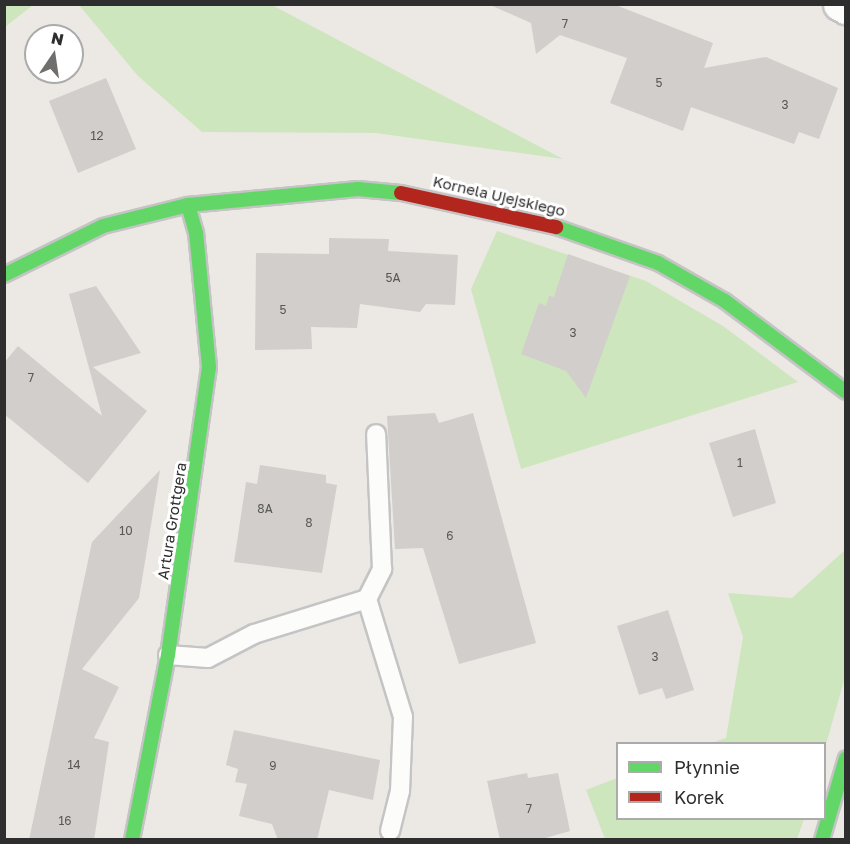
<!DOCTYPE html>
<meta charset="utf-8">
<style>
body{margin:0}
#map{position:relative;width:850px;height:844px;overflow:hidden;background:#ece8e4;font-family:"Golos Text",sans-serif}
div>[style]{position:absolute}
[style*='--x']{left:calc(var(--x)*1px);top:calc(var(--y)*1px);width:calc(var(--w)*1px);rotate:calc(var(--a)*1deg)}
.green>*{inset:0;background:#cee6be}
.building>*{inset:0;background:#d1cecb}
.roads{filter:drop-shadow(2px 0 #c5c4c5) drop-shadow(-2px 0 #c5c4c5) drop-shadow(0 2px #c5c4c5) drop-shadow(0 -2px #c5c4c5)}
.lane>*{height:18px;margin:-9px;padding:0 9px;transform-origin:9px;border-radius:9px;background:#fcfcfb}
.street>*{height:33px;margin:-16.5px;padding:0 16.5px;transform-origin:16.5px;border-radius:16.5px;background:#fcfcfb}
.fast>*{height:14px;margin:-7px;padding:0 7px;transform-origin:7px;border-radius:7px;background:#63d668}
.jam>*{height:14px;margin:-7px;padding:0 7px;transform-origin:7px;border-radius:7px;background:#b3261e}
span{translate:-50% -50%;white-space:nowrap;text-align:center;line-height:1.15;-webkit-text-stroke:6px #fff;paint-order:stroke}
.number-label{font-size:12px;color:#585857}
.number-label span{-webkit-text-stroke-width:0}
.street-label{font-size:15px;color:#2e2e2e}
.frame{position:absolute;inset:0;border:6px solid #2e2e2e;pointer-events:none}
.legend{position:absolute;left:616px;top:742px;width:210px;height:78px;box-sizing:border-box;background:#fff;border:2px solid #ababab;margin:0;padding:8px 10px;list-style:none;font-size:18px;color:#2e2e2e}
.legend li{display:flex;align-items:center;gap:12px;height:30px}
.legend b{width:30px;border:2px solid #ababab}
.north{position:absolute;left:24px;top:24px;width:60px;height:60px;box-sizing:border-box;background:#fff;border:2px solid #ababab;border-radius:50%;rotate:13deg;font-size:16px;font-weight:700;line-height:24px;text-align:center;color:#2e2e2e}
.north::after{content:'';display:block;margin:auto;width:21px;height:27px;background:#706f6e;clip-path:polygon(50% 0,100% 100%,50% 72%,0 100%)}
</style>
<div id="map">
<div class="green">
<i style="clip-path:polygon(5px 4px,33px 4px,33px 5px,5px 27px)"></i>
<i style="clip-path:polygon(79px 5px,272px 5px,563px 159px,376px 133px,202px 132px,138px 76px)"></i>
<i style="clip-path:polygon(497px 231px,646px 281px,723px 326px,798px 382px,521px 469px,471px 289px)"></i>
<i style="clip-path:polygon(845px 550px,845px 677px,825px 748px,824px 744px,711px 743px,726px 738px,743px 637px,728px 593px,792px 598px)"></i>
<i style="clip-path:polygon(617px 778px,618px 818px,804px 819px,797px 839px,605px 839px,586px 790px)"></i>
</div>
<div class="building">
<i style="clip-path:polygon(488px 4px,613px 4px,713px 43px,704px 68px,766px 57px,838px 88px,819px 139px,799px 132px,794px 144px,691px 107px,683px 131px,610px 103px,627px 58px,560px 35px,536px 54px,531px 23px)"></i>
<i style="clip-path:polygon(106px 78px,136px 149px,78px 173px,49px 101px)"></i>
<i style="clip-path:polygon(329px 238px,389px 239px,388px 251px,458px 255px,455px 305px,426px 304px,420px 312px,360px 304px,357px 328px,311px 327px,312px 349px,255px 350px,256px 253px,329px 254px)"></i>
<i style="clip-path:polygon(568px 254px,630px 276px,586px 398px,566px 371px,521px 354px,539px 303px,546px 306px,549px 296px,554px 297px)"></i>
<i style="clip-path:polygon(96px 286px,141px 353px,93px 367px,147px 411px,88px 483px,4px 414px,4px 363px,18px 346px,102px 416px,69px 294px)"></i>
<i style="clip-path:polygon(435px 413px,439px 423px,473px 413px,536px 643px,459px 664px,423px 548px,395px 549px,387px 416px)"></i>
<i style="clip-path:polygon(755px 429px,776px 503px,733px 517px,709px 443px)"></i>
<i style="clip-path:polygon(260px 465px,326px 475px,326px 483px,337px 485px,322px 573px,234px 562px,246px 482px,257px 484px)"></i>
<i style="clip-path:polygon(160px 470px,139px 598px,82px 669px,119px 687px,94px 738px,109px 742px,94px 840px,29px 840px,92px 542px)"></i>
<i style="clip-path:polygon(668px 610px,694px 690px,666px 699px,662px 688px,639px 695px,617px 626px)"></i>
<i style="clip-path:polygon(234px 730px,380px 760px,373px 800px,329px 790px,317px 840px,278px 840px,272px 824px,239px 816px,247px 784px,235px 782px,238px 769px,226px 765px)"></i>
<i style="clip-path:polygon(527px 773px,528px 778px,558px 773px,570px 831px,538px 840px,500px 840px,487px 781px)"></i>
</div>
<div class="roads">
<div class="lane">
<i style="--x:367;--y:599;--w:34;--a:-63"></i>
<i style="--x:382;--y:569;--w:135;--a:-92.5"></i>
<i style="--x:168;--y:655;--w:40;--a:4.3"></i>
<i style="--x:208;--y:658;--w:52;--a:-27.6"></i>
<i style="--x:254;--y:634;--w:118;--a:-17.2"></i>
<i style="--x:367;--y:599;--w:123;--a:73"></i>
<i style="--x:403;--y:717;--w:74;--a:92.3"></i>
<i style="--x:400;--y:791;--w:41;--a:104"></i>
</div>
<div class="street">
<i style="--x:840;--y:4;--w:7;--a:27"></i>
</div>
<div class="fast">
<i style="--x:556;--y:227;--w:108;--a:19.4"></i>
<i style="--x:658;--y:263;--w:77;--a:29.6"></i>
<i style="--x:725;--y:301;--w:151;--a:36.9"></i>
<i style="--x:4;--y:275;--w:110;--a:-26.3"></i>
<i style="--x:103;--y:226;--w:88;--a:-13.9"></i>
<i style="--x:188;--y:205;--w:171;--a:-5.4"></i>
<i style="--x:358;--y:189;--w:43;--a:5.3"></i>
<i style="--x:132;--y:840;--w:188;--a:-79"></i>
<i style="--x:168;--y:655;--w:291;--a:-81.9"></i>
<i style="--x:209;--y:367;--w:135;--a:-95.5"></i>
<i style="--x:196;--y:233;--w:29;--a:-106"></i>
<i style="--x:822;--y:840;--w:85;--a:-73.7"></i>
</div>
<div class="jam">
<i style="--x:401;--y:193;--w:159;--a:12.4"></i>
</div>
</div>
<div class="number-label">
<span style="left:565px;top:24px">7</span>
<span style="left:659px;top:83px">5</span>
<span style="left:785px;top:105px">3</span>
<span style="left:97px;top:136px">12</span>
<span style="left:393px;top:278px">5A</span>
<span style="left:283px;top:310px">5</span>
<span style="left:573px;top:333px">3</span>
<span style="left:31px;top:378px">7</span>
<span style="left:740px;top:463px">1</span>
<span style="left:265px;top:509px">8A</span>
<span style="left:309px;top:523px">8</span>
<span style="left:126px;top:531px">10</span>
<span style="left:450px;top:536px">6</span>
<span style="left:655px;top:657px">3</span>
<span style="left:74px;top:765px">14</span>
<span style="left:273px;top:766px">9</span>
<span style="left:529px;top:809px">7</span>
<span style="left:65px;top:821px">16</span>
</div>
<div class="street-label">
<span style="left:499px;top:196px;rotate:13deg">Kornela Ujejskiego</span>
<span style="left:172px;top:521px;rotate:-81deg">Artura Grottgera</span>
</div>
<div class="frame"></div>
<ul class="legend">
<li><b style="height:8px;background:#63d668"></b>Płynnie</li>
<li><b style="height:8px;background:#b3261e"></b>Korek</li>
</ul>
<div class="north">N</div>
</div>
